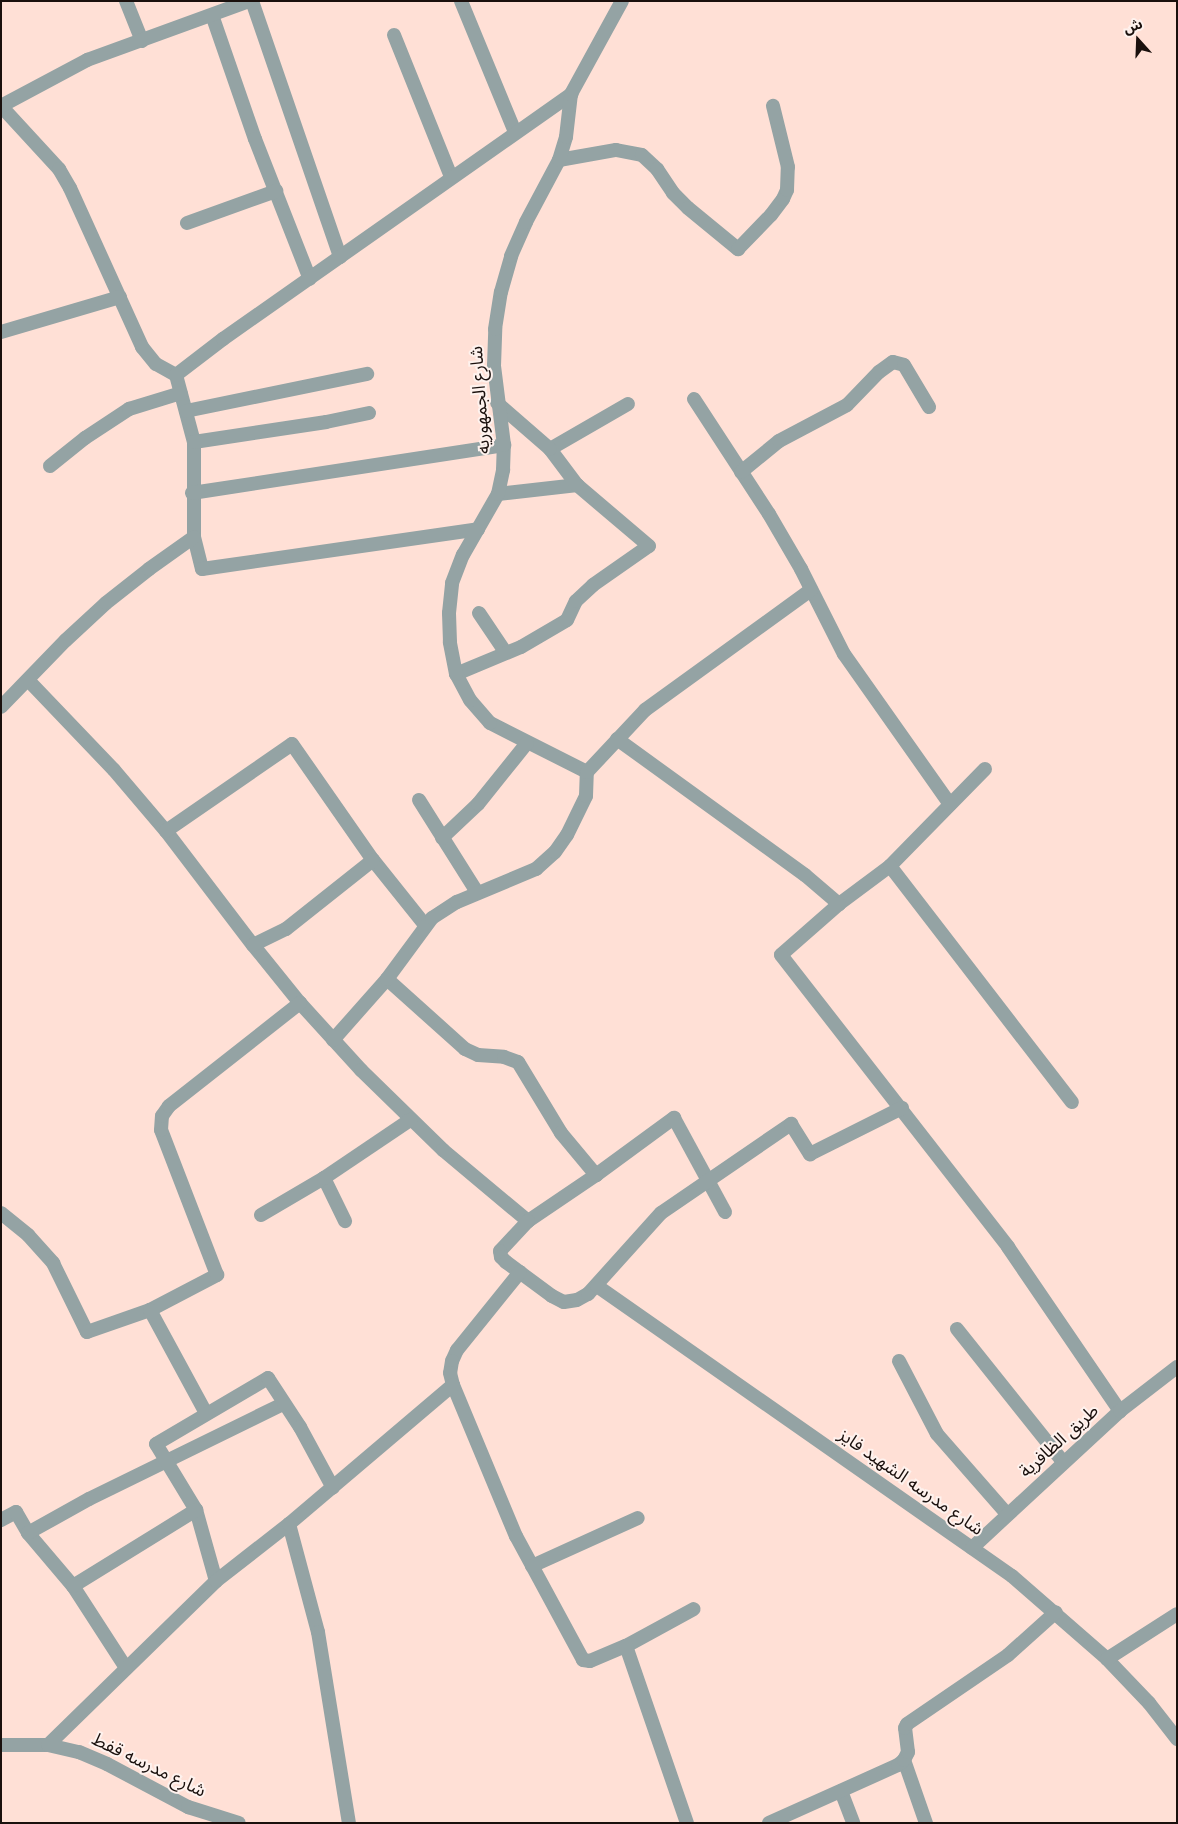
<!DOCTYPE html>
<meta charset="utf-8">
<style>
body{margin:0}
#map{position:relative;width:1178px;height:1824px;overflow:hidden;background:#ffe0d6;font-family:Roboto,"Noto Sans Arabic",sans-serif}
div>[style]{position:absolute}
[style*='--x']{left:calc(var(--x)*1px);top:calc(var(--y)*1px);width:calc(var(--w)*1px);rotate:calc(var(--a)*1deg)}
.minor>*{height:14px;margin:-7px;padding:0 7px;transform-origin:7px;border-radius:7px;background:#94a3a4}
span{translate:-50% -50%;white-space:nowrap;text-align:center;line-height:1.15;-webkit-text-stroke:4px #fef2ee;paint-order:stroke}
.street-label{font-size:18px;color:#1a100d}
.frame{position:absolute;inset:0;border:2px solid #1a100d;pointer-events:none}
.north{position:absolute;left:1113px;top:15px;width:50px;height:50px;-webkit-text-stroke:4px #fef2ee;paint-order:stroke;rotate:340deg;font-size:14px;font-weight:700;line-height:20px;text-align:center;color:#1a100d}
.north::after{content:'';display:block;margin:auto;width:18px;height:22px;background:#1a100d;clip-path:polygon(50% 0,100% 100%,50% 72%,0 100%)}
</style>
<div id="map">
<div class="minor">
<i style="--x:126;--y:1;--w:43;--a:68.2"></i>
<i style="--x:252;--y:1;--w:271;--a:71"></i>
<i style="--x:461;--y:1;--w:142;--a:67.6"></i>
<i style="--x:212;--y:15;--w:131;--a:70.9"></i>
<i style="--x:255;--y:139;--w:150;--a:68.6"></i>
<i style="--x:394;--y:35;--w:153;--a:68.1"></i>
<i style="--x:1;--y:106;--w:86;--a:47.4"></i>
<i style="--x:59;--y:169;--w:22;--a:60"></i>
<i style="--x:70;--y:188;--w:175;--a:65.6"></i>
<i style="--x:142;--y:347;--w:22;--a:51"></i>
<i style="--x:156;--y:364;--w:23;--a:29"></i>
<i style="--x:176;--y:375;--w:69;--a:75"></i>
<i style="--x:194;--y:442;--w:95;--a:90"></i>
<i style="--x:194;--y:537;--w:33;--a:76"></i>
<i style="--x:202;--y:569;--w:279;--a:-8.2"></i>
<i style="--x:1;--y:106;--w:98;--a:-28.1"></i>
<i style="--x:87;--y:60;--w:172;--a:-20"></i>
<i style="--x:559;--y:160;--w:58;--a:-10"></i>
<i style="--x:616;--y:150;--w:26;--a:11"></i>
<i style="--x:642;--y:155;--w:21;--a:43"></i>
<i style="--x:657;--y:169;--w:29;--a:56"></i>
<i style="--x:673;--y:193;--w:21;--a:45"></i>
<i style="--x:688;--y:208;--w:65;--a:39.4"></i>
<i style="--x:738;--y:249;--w:47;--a:-45.9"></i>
<i style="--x:771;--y:215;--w:20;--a:-53"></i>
<i style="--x:783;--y:199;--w:10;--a:-66"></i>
<i style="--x:787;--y:190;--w:23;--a:-88"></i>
<i style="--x:788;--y:167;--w:63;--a:-103.8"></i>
<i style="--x:187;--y:223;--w:95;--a:-19.8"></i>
<i style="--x:1;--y:332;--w:124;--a:-16.4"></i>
<i style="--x:176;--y:375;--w:59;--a:-37.5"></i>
<i style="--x:223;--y:339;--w:426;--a:-35.1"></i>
<i style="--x:694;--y:399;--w:137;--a:56.9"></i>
<i style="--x:769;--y:514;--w:64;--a:59.8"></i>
<i style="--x:801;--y:569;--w:95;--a:63.2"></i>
<i style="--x:844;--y:654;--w:184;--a:54.8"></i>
<i style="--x:186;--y:411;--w:185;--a:-11.6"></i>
<i style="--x:194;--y:442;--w:134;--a:-8.6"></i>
<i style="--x:326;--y:422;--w:44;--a:-11.8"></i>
<i style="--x:550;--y:449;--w:90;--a:-30"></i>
<i style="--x:50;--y:466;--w:45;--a:-38.7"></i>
<i style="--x:85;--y:438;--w:53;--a:-33.4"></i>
<i style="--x:129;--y:409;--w:54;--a:-17.1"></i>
<i style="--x:741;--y:472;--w:49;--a:-39.2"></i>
<i style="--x:779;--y:441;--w:77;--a:-27.9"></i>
<i style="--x:847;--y:405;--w:46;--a:-45.9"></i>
<i style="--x:879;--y:372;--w:17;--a:-36"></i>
<i style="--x:893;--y:362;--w:11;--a:15"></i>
<i style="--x:904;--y:365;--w:49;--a:59.2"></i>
<i style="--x:192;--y:493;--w:316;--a:-8.7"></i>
<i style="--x:498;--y:494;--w:80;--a:-6.5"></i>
<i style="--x:479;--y:613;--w:48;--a:56"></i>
<i style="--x:456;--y:674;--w:70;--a:-22.6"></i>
<i style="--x:521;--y:647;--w:53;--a:-30.4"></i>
<i style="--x:567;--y:620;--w:21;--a:-65"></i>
<i style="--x:576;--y:601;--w:23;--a:-43"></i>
<i style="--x:593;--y:585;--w:68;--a:-34.9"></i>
<i style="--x:649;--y:546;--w:94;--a:-139.7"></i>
<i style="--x:577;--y:485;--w:45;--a:-126.9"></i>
<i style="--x:550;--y:449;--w:70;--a:-139"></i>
<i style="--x:28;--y:680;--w:124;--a:46.3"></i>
<i style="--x:114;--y:770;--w:80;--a:49.6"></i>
<i style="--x:166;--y:831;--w:143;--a:52.7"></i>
<i style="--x:253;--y:945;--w:75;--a:51"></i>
<i style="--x:300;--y:1003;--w:91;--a:47.7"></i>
<i style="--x:361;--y:1070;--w:115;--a:44.3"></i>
<i style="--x:443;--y:1150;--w:111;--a:39.9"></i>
<i style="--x:1;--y:707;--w:93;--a:-45.9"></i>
<i style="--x:66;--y:640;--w:54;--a:-42.8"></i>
<i style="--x:106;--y:603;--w:55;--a:-38.3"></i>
<i style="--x:149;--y:569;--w:55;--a:-35.4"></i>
<i style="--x:617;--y:739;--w:232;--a:35.9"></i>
<i style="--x:805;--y:875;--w:45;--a:40.5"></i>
<i style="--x:985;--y:769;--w:136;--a:134.4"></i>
<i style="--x:890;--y:866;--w:64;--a:143.3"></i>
<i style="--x:839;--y:904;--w:77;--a:138.7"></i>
<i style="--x:781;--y:955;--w:370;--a:52.1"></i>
<i style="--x:1008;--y:1247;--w:199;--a:55.7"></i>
<i style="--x:587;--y:772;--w:109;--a:-153.2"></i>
<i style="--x:490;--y:723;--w:30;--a:-131"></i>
<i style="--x:470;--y:700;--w:30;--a:-118"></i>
<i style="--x:456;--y:674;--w:33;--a:-101"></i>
<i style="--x:450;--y:642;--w:29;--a:-92"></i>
<i style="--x:449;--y:613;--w:30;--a:-84"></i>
<i style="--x:452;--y:583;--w:30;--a:-69"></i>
<i style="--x:463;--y:555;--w:70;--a:-60.2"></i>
<i style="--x:498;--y:494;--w:25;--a:-78"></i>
<i style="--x:503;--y:470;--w:25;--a:-88"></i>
<i style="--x:504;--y:445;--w:80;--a:-97.2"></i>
<i style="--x:494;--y:366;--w:37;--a:-88"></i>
<i style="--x:495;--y:329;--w:37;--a:-81"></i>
<i style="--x:501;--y:292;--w:37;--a:-74"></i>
<i style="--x:511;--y:256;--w:37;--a:-66"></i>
<i style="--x:526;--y:222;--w:70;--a:-62"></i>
<i style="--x:559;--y:160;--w:24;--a:-73"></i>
<i style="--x:566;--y:137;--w:43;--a:-83.4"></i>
<i style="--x:571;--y:94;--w:106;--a:-61.3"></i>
<i style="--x:419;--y:800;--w:109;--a:57.8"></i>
<i style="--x:166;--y:831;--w:153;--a:-34.6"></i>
<i style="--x:292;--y:744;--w:141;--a:55.1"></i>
<i style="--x:373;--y:860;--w:83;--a:51.3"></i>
<i style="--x:442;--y:838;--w:50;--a:-43.4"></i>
<i style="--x:478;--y:804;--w:78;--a:-51.2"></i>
<i style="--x:890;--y:866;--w:298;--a:52.4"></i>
<i style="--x:253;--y:945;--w:37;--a:-26"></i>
<i style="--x:286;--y:929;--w:111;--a:-38.4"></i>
<i style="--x:387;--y:979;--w:105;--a:41.9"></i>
<i style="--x:465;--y:1049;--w:14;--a:25"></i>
<i style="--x:478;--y:1055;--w:26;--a:4"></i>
<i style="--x:504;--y:1057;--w:15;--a:20"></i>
<i style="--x:518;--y:1062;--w:83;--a:58.8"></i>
<i style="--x:561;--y:1133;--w:55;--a:50.2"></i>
<i style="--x:596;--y:1175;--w:97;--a:-36.2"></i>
<i style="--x:674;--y:1118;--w:107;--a:61.5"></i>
<i style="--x:333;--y:1040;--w:81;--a:-48.5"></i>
<i style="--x:387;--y:979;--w:76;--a:-53.6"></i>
<i style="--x:432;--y:918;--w:30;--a:-33"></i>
<i style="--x:457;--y:902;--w:86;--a:-22.7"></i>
<i style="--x:536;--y:869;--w:25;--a:-42"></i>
<i style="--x:555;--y:852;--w:21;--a:-55"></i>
<i style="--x:567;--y:835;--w:43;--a:-64"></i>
<i style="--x:586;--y:796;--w:24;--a:-88"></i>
<i style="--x:587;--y:772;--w:85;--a:-46.9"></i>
<i style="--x:645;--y:710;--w:205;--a:-35.9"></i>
<i style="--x:596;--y:1175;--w:82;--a:145.9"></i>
<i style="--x:528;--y:1221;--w:41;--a:133"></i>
<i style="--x:500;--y:1251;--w:6;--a:81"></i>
<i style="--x:501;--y:1257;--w:7;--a:45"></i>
<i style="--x:506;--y:1262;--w:57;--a:36.5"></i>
<i style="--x:552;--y:1296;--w:13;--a:27"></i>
<i style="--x:564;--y:1302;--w:13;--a:-9"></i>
<i style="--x:577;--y:1300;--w:13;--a:-29"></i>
<i style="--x:588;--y:1294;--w:109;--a:-48"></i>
<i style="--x:661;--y:1213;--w:158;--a:-34.4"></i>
<i style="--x:791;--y:1124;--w:36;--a:58"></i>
<i style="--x:810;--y:1154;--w:103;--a:-26.6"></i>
<i style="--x:324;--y:1178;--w:48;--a:64"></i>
<i style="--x:1;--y:1213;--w:35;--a:39"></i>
<i style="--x:28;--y:1235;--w:38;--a:48"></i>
<i style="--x:53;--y:1263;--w:77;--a:63.8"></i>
<i style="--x:87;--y:1332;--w:67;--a:-19.2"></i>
<i style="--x:150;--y:1310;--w:76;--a:-27.6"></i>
<i style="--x:217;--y:1275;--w:155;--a:-111.1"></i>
<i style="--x:161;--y:1130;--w:14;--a:-86"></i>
<i style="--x:162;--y:1116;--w:12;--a:-55"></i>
<i style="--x:169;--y:1106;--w:167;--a:-38.2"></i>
<i style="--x:261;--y:1215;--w:73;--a:-30.4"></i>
<i style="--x:324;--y:1178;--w:104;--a:-34"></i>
<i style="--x:520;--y:1272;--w:100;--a:128.9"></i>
<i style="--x:457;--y:1350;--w:12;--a:114"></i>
<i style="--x:452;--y:1361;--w:12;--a:99"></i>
<i style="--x:450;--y:1373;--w:12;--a:76"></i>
<i style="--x:453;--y:1385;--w:164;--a:67.4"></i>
<i style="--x:516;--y:1536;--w:141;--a:61.6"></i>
<i style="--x:583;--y:1660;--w:7;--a:8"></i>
<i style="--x:590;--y:1661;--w:39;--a:-23"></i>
<i style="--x:626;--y:1646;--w:77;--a:-28.6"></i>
<i style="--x:597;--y:1286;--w:506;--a:34.95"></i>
<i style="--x:1012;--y:1576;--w:126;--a:41.1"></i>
<i style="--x:1107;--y:1659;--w:61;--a:46.3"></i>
<i style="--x:1149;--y:1703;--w:46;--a:52.1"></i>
<i style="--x:150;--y:1310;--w:117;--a:61.5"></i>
<i style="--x:957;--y:1329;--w:170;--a:51.4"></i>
<i style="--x:899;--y:1361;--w:82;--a:62.5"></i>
<i style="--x:937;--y:1434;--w:106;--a:48.8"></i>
<i style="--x:1;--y:1520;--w:17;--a:-28"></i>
<i style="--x:16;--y:1512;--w:24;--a:60"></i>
<i style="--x:28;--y:1533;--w:70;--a:49.7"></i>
<i style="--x:73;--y:1586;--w:98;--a:57.1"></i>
<i style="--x:289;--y:1524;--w:112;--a:75"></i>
<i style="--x:318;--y:1632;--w:193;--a:80.8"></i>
<i style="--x:28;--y:1533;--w:70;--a:-29.1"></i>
<i style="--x:89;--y:1499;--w:216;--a:-26.1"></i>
<i style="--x:972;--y:1548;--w:202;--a:-42.8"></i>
<i style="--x:1120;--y:1411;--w:72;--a:-37.7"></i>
<i style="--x:532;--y:1566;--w:116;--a:-24.4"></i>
<i style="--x:216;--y:1581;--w:74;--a:-105.7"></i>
<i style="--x:196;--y:1510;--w:77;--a:-121.2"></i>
<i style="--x:156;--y:1444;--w:130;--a:-30.5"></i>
<i style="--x:268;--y:1378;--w:59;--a:56.9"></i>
<i style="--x:300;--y:1427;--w:69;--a:61.6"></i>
<i style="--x:73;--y:1586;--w:145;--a:-31.7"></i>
<i style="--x:626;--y:1646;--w:187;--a:71"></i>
<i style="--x:1107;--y:1659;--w:83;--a:-32.7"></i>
<i style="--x:1;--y:1745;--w:47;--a:0"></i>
<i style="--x:48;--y:1745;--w:32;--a:13"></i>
<i style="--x:79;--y:1752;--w:30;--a:23"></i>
<i style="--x:107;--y:1764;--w:92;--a:28"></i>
<i style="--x:188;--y:1807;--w:53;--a:17.4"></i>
<i style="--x:48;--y:1745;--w:235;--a:-44.3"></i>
<i style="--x:216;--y:1581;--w:93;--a:-38"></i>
<i style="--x:289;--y:1524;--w:215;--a:-40.3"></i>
<i style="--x:904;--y:1760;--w:67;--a:70.8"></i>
<i style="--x:841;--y:1791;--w:34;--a:69"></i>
<i style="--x:769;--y:1823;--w:141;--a:-24.2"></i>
<i style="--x:898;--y:1765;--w:8;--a:-40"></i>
<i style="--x:904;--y:1760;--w:9;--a:-63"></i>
<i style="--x:908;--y:1752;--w:24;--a:-97"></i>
<i style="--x:905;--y:1728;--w:4;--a:-63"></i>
<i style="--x:907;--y:1724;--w:122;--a:-34.3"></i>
<i style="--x:1008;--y:1655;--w:64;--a:-41.9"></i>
</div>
<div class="street-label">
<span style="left:480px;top:400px;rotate:-94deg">شارع الجمهوريه</span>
<span style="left:1059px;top:1441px;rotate:-42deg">طريق الظافرية</span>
<span style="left:911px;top:1482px;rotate:35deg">شارع مدرسه الشهيد فايز</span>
<span style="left:149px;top:1765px;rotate:26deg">شارع مدرسه قفط</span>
</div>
<div class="frame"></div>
<div class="north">ش</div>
</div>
